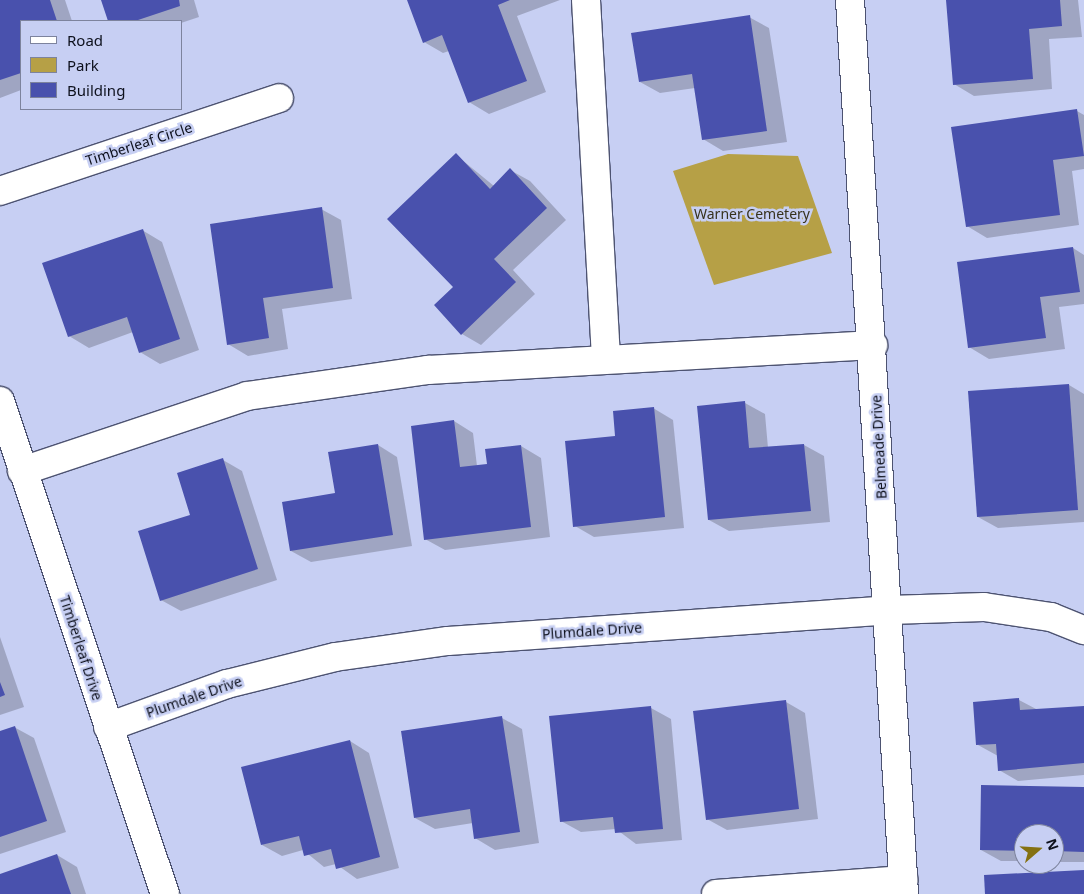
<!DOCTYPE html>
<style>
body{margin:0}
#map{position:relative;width:1084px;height:894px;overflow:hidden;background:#c7cff3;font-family:"Noto Sans",sans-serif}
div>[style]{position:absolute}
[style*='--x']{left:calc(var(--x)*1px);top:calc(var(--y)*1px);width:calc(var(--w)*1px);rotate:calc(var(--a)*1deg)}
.green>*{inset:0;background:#b6a046}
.shadow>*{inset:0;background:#0003}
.building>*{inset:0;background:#4951ad}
.roads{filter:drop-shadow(1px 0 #4d5371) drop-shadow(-1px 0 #4d5371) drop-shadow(0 1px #4d5371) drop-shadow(0 -1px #4d5371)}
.minor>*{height:28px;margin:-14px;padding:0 14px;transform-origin:14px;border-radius:14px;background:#fff}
span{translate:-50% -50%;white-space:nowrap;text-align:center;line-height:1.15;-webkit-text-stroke:5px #c7cff3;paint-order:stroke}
.street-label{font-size:14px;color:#0d101c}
.park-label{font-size:14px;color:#37321d}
.legend{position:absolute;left:20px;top:20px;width:162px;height:90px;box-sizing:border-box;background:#c7cff3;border:1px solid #7d839d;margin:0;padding:6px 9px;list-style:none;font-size:15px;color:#0d101c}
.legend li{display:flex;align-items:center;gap:10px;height:25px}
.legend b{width:25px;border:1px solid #7d839d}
.north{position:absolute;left:1014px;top:824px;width:50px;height:50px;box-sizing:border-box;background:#c7cff3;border:1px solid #7d839d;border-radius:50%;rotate:71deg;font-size:14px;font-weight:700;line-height:20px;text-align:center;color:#0d101c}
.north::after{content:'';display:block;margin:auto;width:18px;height:22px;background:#857111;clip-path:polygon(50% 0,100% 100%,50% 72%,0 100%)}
</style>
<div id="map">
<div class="green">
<i style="clip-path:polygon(728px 154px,798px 156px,832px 253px,714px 285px,673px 171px)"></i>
</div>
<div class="shadow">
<i style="clip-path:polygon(0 0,65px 0,72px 21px,21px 21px,21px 90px,0 98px)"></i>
<i style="clip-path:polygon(102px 0,194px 0,199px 17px,181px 23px,110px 21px)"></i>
<i style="clip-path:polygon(408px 0,560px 0,517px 16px,546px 92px,489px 114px,469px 102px,449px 51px,443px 53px,424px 42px)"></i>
<i style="clip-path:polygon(947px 0,1078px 0,1082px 37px,1049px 39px,1052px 89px,974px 96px,954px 84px)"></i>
<i style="clip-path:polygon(749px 17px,769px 28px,787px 142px,723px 151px,703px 139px,695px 88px,660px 93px,640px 82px)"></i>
<i style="clip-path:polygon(1077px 111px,1084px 115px,1084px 169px,1072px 171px,1079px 225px,987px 238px,967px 226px)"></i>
<i style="clip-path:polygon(456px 155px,494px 186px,510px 170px,530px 181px,566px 220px,513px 270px,535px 294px,481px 345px,462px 334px,454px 288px)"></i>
<i style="clip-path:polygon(321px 209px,341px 220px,352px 299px,282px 309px,288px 349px,248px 356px,228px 344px)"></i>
<i style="clip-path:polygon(142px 230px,162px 242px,199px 350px,160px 364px,140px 352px,133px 332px,89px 348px,69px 336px)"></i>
<i style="clip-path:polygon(1073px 248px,1084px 255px,1084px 304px,1059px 307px,1065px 349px,989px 359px,969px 347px)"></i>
<i style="clip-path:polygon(1069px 385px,1084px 394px,1084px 522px,998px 528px,978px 517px)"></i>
<i style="clip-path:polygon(745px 403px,765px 414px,768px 448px,804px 445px,824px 456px,830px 522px,729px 531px,709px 520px)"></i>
<i style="clip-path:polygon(653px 408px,673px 420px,684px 528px,594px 537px,575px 526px,617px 437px)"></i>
<i style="clip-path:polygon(454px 421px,473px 433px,477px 466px,488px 465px,486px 450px,521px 446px,541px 458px,550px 537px,445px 550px,425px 539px)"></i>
<i style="clip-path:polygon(378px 445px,397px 457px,412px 546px,311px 562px,291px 551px)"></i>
<i style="clip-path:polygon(223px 460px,242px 471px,277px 580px,181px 611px,161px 600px,192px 516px)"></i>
<i style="clip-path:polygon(0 637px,24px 707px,0 715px)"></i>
<i style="clip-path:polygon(1019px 700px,1038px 710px,1084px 707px,1084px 775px,1018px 781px,999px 770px,998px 756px,978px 745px)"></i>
<i style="clip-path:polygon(786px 702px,805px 713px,818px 819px,727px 830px,707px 819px)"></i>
<i style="clip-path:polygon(651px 708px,671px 719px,682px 840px,636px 844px,616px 829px,581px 832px,561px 821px)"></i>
<i style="clip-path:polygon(502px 718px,522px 729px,539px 843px,495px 850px,475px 838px,473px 823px,435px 829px,415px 818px)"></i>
<i style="clip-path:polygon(14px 727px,34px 738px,66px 832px,0 854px,0 732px)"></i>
<i style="clip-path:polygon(350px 741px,369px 753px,399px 868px,357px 879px,336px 864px,324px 867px,303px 850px,282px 856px,262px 845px)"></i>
<i style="clip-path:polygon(1084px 788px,1084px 862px,1054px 862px,1054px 834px,1024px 834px,1024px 861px,1001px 861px,981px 850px)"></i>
<i style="clip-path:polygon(57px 855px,77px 867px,86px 894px,0 894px,0 875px)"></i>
</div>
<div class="building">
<i style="clip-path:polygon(0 0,50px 0,57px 21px,21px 21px,21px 73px,0 80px)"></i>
<i style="clip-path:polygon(101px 0,179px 0,180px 6px,135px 21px,108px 21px)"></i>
<i style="clip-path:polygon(407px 0,510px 0,498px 5px,527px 81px,468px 103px,442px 35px,423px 43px)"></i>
<i style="clip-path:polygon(946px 0,1060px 0,1062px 26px,1029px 29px,1033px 79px,953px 85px)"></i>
<i style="clip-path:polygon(750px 15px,767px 131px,702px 140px,692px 74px,639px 82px,631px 33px)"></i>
<i style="clip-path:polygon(1077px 109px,1084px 156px,1053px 160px,1060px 215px,966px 227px,951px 127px)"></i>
<i style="clip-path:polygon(456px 153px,490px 189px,510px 168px,547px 208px,494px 259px,516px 282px,461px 335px,434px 305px,453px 287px,387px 219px)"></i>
<i style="clip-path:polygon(322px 207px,333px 288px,263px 298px,269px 338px,227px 345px,210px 224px)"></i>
<i style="clip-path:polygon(143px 229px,180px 339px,139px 353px,127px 317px,68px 337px,42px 263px)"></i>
<i style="clip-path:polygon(1073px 247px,1080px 292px,1040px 297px,1046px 338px,968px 348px,957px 262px)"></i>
<i style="clip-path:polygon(1069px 384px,1078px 510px,977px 517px,968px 391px)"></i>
<i style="clip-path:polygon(745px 401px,749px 448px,804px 444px,811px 511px,708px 520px,697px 406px)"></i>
<i style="clip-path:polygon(654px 407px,665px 517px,573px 527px,565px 441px,615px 436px,613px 411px)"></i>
<i style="clip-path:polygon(454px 420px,460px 467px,487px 464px,485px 449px,521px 445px,531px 527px,424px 540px,411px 426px)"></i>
<i style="clip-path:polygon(378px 444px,393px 535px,290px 551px,282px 502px,335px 493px,328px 452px)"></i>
<i style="clip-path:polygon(223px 458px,258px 569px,160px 601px,138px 531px,190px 515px,177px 473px)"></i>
<i style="clip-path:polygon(0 682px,5px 695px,0 697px)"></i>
<i style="clip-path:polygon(1019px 698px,1020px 710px,1084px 706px,1084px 763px,998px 771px,996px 744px,976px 745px,973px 702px)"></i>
<i style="clip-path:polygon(786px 700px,799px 809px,706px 820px,693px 711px)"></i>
<i style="clip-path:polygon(651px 706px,663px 829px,615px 833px,613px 817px,560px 822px,549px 716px)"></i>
<i style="clip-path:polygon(502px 716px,520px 832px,474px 839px,470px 809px,414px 818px,401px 731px)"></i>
<i style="clip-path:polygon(15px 726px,47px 821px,0 837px,0 731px)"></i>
<i style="clip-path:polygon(350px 740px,380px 857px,336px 869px,331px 849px,304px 856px,299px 836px,261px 845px,241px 767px)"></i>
<i style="clip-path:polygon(981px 785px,1084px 787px,1084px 852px,1054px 851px,1054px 834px,1024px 834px,1024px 851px,980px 850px)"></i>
<i style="clip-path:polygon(57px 854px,71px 894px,0 894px,0 874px)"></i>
<i style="clip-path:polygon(1084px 870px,1084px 894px,985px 894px,984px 875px)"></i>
</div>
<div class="roads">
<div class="minor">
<i style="--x:586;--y:0;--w:358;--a:86.8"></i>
<i style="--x:850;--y:0;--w:896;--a:86.54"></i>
<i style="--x:0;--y:191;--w:294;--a:-18.4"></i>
<i style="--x:0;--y:401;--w:520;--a:71.5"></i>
<i style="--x:22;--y:471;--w:237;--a:-18.4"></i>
<i style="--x:247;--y:396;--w:183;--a:-8.2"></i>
<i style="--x:428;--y:370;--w:446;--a:-3.2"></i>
<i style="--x:108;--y:727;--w:127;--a:-19.9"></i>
<i style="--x:227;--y:684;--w:111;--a:-14"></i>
<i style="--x:335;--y:657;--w:114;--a:-8.1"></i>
<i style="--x:448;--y:641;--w:442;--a:-4"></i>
<i style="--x:889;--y:610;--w:95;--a:-1.8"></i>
<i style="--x:984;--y:607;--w:68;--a:8.5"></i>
<i style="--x:1051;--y:617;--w:35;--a:22"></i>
<i style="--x:716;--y:894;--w:188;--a:-4.3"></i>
</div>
</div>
<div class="street-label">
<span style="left:139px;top:144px;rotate:-18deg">Timberleaf Circle</span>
<span style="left:879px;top:447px;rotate:-93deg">Belmeade Drive</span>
<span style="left:592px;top:631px;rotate:-4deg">Plumdale Drive</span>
<span style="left:81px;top:648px;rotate:72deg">Timberleaf Drive</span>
<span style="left:194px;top:697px;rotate:-19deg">Plumdale Drive</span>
</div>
<div class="park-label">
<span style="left:752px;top:214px">Warner Cemetery</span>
</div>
<ul class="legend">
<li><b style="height:6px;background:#fff"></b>Road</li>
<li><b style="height:14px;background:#b6a046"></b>Park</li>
<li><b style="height:14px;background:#4951ad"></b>Building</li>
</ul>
<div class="north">N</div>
</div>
